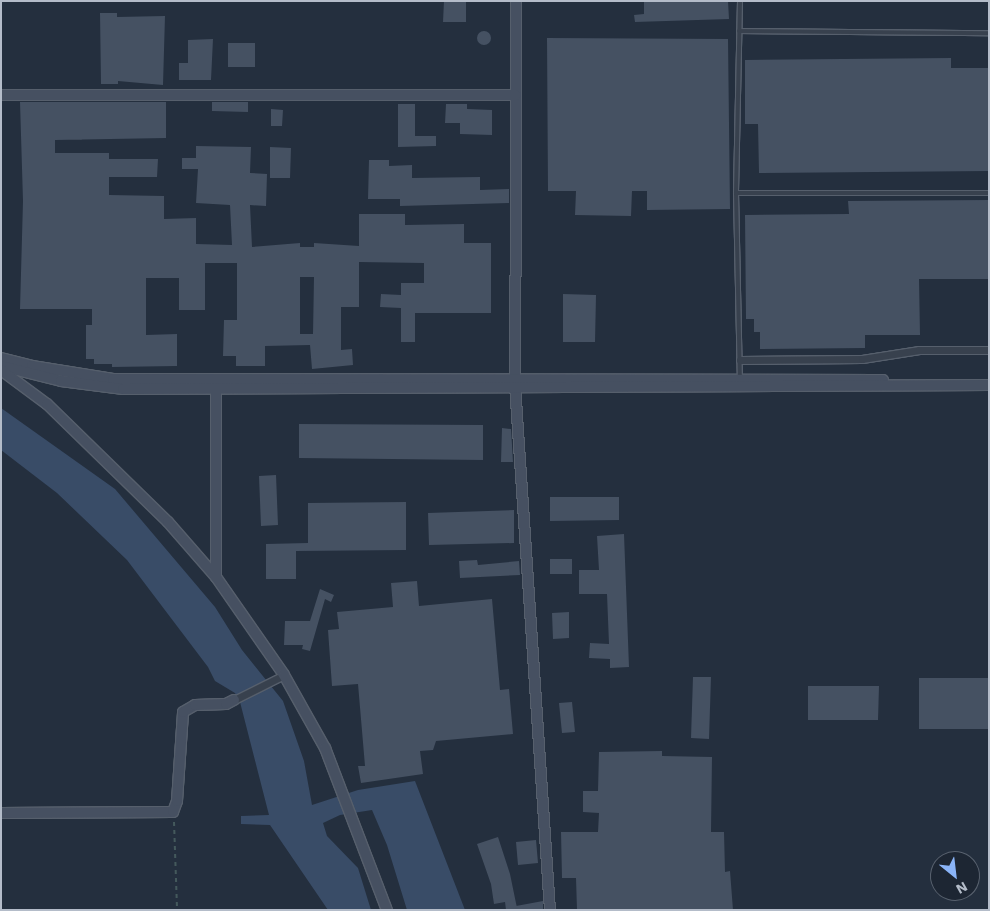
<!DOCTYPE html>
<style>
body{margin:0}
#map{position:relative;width:990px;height:911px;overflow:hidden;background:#242f3e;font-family:"Work Sans",sans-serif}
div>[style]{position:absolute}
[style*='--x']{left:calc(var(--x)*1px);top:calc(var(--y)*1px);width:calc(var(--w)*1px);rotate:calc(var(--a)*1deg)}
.water>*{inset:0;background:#394c67}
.building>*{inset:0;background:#455162}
.round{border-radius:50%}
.path>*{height:2px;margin-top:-1px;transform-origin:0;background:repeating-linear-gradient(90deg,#44595c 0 4px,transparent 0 8px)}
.roads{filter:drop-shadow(1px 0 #565f6c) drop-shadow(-1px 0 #565f6c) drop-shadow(0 1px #565f6c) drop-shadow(0 -1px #565f6c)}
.lane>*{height:4px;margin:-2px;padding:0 2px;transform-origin:2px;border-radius:2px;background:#38414e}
.street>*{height:7px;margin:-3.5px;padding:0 3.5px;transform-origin:3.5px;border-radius:3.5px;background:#38414e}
.secondary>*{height:10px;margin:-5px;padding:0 5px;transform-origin:5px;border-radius:5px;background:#465061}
span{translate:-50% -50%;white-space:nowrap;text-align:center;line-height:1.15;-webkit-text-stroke:4px #1d2633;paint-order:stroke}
.frame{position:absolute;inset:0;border:2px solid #b4bcc9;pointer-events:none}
.north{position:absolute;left:930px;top:851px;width:50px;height:50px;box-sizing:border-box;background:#1d2633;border:1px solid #59626f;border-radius:50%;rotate:151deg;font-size:14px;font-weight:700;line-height:20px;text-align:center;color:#b4bcc9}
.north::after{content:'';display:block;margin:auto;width:18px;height:22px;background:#8ab4f8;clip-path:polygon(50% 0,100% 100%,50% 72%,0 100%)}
</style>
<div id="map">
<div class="water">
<i style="clip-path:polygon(1px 408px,115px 489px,215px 607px,242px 650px,283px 701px,304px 761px,312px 805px,358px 790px,415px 781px,465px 910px,407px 910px,387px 845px,372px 810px,340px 815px,323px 823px,327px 836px,358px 868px,371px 910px,328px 910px,270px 825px,241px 824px,241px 816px,269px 815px,240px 702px,235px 693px,215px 681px,208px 667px,127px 560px,57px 493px,1px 450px)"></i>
</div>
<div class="building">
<i style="clip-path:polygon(444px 1px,466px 1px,466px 22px,443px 22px)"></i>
<i style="clip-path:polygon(644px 1px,728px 1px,729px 19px,635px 22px,634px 15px,644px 14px)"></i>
<i style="clip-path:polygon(100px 13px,117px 13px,117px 17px,165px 16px,163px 85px,118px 81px,118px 84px,101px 84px)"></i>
<i class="round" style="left:477px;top:31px;width:14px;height:14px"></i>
<i style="clip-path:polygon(547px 38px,728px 39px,730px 209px,647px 210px,647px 191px,632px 191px,631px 216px,575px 215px,576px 191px,548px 191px)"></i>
<i style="clip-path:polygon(213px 39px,211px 80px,179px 80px,179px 63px,188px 63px,188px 40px)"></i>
<i style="clip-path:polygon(228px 43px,255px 43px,255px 67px,228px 67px)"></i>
<i style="clip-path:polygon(951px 58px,951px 68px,989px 68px,989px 171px,759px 173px,758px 124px,745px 124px,745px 60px)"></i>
<i style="clip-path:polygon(evenodd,20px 102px,166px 102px,166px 138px,55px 140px,55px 153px,109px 153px,109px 159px,158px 159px,157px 177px,109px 177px,109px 195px,164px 196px,164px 219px,196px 218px,196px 244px,232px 245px,230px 205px,196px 203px,198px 169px,182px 169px,182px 158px,196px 158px,196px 146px,251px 147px,250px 173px,267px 174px,266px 206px,250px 205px,252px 247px,300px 243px,300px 247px,314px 247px,314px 243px,359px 246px,359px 214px,405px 214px,405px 225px,464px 224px,464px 243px,491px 243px,491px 313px,415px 313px,415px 342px,401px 342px,401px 308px,380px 307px,381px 294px,401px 295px,401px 283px,424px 283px,424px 263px,359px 262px,359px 307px,341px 307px,341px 350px,352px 349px,353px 365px,312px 369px,310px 345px,265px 346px,265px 366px,236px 366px,236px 356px,223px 356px,224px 320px,237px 320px,237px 263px,205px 263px,205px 310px,179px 310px,179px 278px,146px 278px,146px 335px,177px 334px,177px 366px,112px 367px,112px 364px,94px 364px,94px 359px,86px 359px,86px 325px,92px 325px,92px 309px,20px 309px,23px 201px,20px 102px,300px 277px,314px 277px,313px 334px,300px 334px,300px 277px)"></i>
<i style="clip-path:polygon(212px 102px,248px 102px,248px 112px,212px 111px)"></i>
<i style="clip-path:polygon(398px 104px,415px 104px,415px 136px,436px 136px,436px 146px,398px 147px)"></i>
<i style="clip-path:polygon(446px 104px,467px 104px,467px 109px,492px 110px,492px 135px,460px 134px,460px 123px,445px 123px)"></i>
<i style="clip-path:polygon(271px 109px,283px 110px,282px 126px,271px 126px)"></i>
<i style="clip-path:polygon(270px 147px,291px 148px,290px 178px,270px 178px)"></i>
<i style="clip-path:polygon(369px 160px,389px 160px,389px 166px,412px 165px,412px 178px,480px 177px,480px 190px,509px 189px,509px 203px,400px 206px,400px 199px,368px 199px)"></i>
<i style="clip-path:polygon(989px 200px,989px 279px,919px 279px,920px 335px,865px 335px,865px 348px,760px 349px,760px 332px,754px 332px,754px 319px,746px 319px,745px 215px,849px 214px,848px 201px)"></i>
<i style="clip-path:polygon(563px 294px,596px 295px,595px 342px,563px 342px)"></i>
<i style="clip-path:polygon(299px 424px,483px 425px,483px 460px,299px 458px)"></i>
<i style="clip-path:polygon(502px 428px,511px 429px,513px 462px,501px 462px)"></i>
<i style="clip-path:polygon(276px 475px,278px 525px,261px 526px,259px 476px)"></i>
<i style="clip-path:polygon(550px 497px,619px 497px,619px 520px,550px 521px)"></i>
<i style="clip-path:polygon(406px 502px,406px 550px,296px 551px,296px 579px,266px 579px,266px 544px,308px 543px,308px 503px)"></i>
<i style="clip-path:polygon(514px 510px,514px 543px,429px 545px,428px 513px)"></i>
<i style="clip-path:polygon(624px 534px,629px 667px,610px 668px,610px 659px,589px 658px,590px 643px,609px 644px,607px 594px,579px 594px,579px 570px,599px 570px,597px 536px)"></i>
<i style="clip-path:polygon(550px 559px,572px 559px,572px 574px,550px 574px)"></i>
<i style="clip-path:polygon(477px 560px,478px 565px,519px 561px,520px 575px,460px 578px,459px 561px)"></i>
<i style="clip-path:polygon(417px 581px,419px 606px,492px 599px,500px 690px,509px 689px,513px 734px,436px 741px,433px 750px,420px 751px,423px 774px,361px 783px,358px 766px,365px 766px,358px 684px,332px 686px,328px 630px,339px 629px,337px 612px,393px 607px,391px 583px)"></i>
<i style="clip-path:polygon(320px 589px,334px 595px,331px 602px,325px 599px,310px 651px,302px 649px,303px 645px,284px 645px,285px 621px,310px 621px)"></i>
<i style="clip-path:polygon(569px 612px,569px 638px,553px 639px,552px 613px)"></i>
<i style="clip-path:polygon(693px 677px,711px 677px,709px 739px,691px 738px)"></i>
<i style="clip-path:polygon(919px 678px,989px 678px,989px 729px,919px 729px)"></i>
<i style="clip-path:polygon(808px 686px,879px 686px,878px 720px,808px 720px)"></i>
<i style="clip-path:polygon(572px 702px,575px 732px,562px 733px,559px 703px)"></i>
<i style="clip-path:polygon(662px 751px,662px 756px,712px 757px,711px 832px,724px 832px,725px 872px,730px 871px,733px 910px,577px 910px,576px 878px,562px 878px,561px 832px,598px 832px,599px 813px,583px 812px,583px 791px,598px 791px,599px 752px)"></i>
<i style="clip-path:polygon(498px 837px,510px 874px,517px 908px,516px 906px,543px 901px,543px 910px,506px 910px,505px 902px,494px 904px,491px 884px,477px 844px)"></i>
<i style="clip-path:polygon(536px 840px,538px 863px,518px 865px,516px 842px)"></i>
</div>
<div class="path">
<i style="--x:174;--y:822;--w:88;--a:88"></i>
</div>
<div class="roads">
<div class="lane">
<i style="--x:740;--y:1;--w:192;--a:91.2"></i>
<i style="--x:736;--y:193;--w:186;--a:88.8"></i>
<i style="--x:739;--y:31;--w:250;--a:0.5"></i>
<i style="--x:736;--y:193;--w:253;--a:0"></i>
</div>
<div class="street">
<i style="--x:740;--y:360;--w:122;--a:-0.5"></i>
<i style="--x:862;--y:359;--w:58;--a:-9"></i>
<i style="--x:919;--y:350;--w:70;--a:0"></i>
<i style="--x:234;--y:700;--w:56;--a:-26.6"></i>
</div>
<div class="secondary">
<i style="--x:516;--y:1;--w:384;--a:90.1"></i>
<i style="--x:515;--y:385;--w:526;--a:86.19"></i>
<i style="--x:1;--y:95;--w:515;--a:0"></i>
<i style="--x:1;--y:358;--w:32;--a:14"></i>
<i style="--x:32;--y:366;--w:82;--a:9.1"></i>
<i style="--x:113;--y:379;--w:770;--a:0.07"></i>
<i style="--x:1;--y:366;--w:62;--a:14"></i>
<i style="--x:61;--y:381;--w:63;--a:7.4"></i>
<i style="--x:123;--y:389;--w:866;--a:-0.26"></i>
<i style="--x:1;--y:370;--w:57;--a:36.5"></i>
<i style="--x:47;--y:404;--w:169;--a:44.3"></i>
<i style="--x:168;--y:522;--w:73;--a:48.9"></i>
<i style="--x:216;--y:577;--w:119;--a:55.2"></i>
<i style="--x:284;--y:675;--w:84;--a:60.7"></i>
<i style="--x:325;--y:748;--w:173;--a:69.1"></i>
<i style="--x:216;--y:577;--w:188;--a:-90"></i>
<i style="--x:1;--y:813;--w:172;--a:-0.3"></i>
<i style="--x:173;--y:812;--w:12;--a:-70"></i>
<i style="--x:177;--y:801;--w:89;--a:-86.1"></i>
<i style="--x:183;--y:712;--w:14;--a:-30"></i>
<i style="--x:195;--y:705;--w:31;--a:-2"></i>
<i style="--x:226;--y:704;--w:9;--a:-27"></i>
</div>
</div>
<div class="frame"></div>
<div class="north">N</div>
</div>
